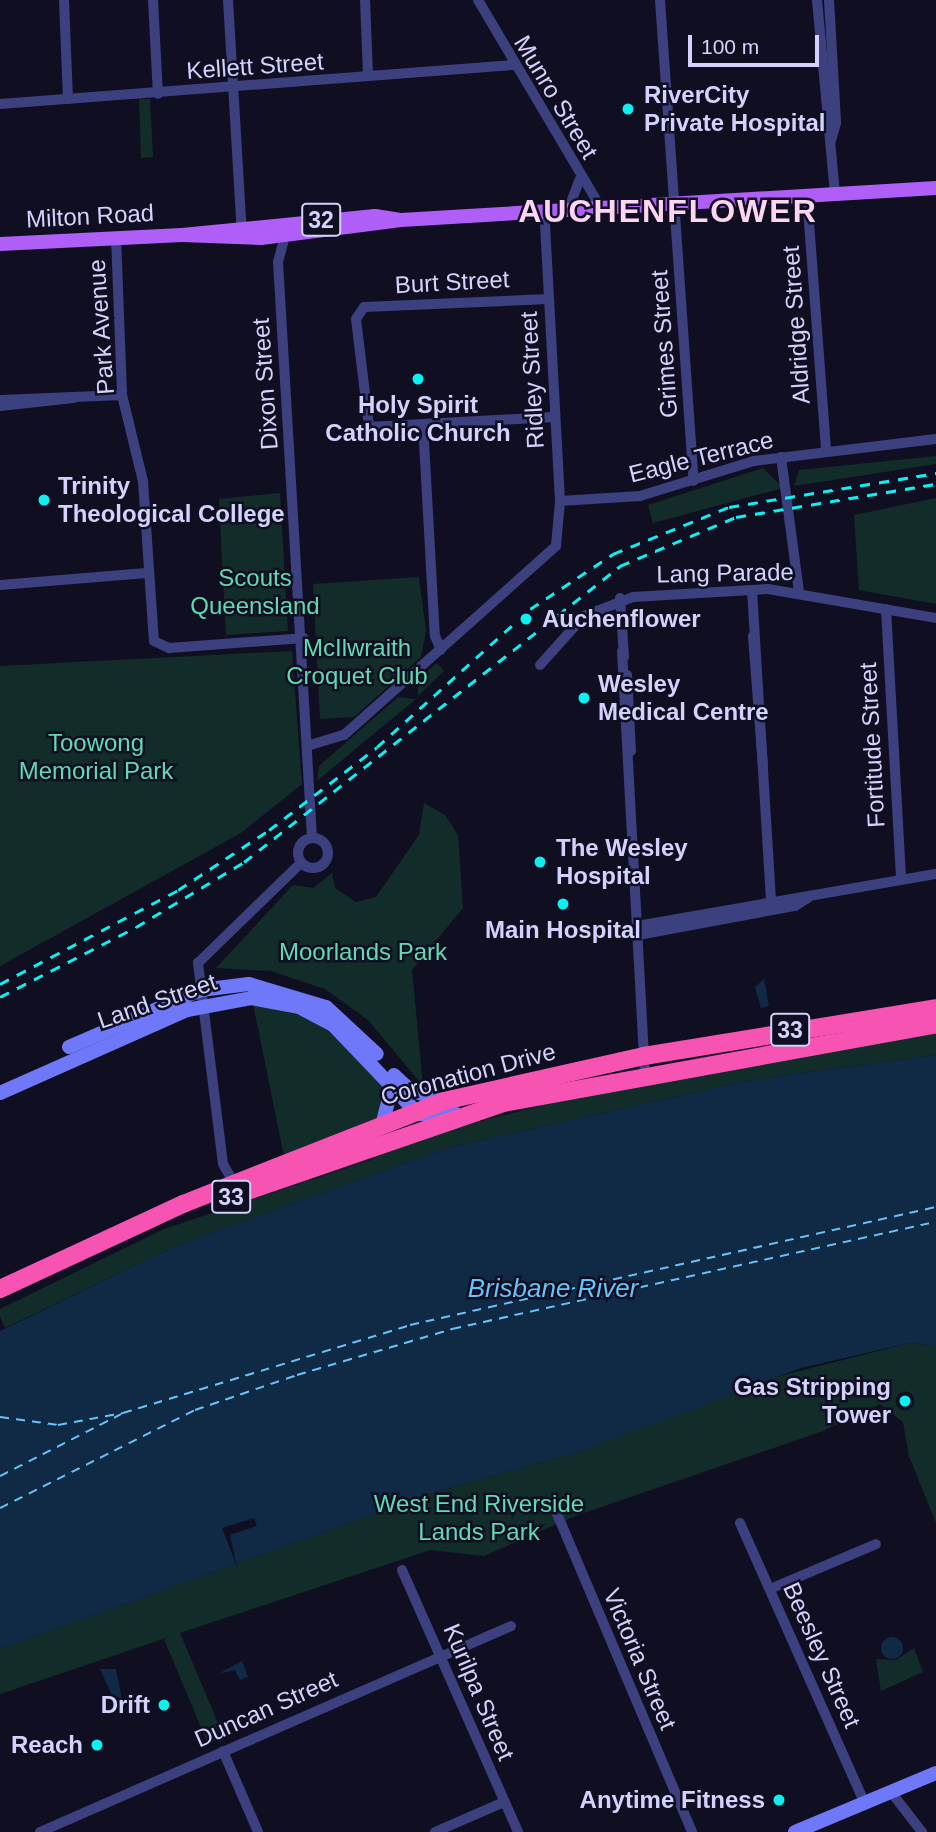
<!DOCTYPE html>
<style>
body{margin:0}
#map{position:relative;width:936px;height:1832px;overflow:hidden;background:#100f22;font-family:Helvetica,sans-serif}
div>[style]{position:absolute}
[style*='--x']{left:calc(var(--x)*1px);top:calc(var(--y)*1px);width:calc(var(--w)*1px);rotate:calc(var(--a)*1deg)}
.green>*{inset:0;background:#122c29}
.water>*{inset:0;background:#102945}
.round{border-radius:50%}
.pier>*{inset:0;background:#100f22}
.ferry>*{height:2px;margin-top:-1px;transform-origin:0;background:repeating-linear-gradient(90deg,#66c2f8 0 9px,transparent 0 16px)}
.street>*{height:10px;margin:-5px;padding:0 5px;transform-origin:5px;border-radius:5px;background:#3c407f}
.street>.ring{margin:-5px;padding:0;box-sizing:content-box;background:none;border:10px solid #3c407f;border-radius:50%}
.secondary>*{height:14px;margin:-7px;padding:0 7px;transform-origin:7px;border-radius:7px;background:#6e78f8}
.primary>*{height:14px;margin:-7px;padding:0 7px;transform-origin:7px;border-radius:7px;background:#af5ff7}
.highway>*{height:18px;margin:-9px;padding:0 9px;transform-origin:9px;border-radius:9px;background:#f753b2}
.rail>*{height:2.5px;margin-top:-1.25px;transform-origin:0;background:repeating-linear-gradient(90deg,#0bf0f0 0 10px,transparent 0 19px)}
.dots>*{width:19px;height:19px;translate:-50% -50%;box-sizing:border-box;border:4px solid #100f22;border-radius:50%}
span{translate:-50% -50%;white-space:nowrap;text-align:center;line-height:1.15;-webkit-text-stroke:5px #100f22;paint-order:stroke}
.shield-label span{padding:2px 5px;background:#100f22;border:2px solid;border-radius:5px;-webkit-text-stroke-width:0}
.shield-label{font-size:23px;color:#d3d2fd;font-weight:700}
.street-label{font-size:24px;color:#d3d2fd}
.poi-label{font-size:24px;color:#d3d2fd;font-weight:700}
.left{translate:0 -50%;text-align:left}
.right{translate:-100% -50%;text-align:right}
.park-label{font-size:24px;color:#62d9b0}
.water-label{font-size:26px;color:#66c2f8;font-style:italic}
.district-label{font-size:32px;color:#fdd4f2;font-weight:700;letter-spacing:2px}
.scale{position:absolute;left:688px;top:35px;width:131px;height:32px;box-sizing:border-box;border:4px solid #d3d2fd;border-top:0;padding-left:9px;font-size:21px;line-height:24px;white-space:nowrap;color:#d3d2fd;-webkit-text-stroke:5px #100f22;paint-order:stroke}
</style>
<div id="map">
<div class="green">
<i style="clip-path:polygon(139px 99px,150px 99px,153px 157px,141px 158px)"></i>
<i style="clip-path:polygon(936px 456px,936px 464px,794px 486px,799px 470px)"></i>
<i style="clip-path:polygon(763px 468px,783px 488px,653px 523px,648px 505px)"></i>
<i style="clip-path:polygon(280px 493px,288px 631px,226px 635px,219px 499px)"></i>
<i style="clip-path:polygon(936px 498px,936px 604px,859px 590px,854px 515px)"></i>
<i style="clip-path:polygon(419px 577px,426px 631px,421px 657px,354px 717px,320px 719px,313px 584px)"></i>
<i style="clip-path:polygon(292px 651px,302px 784px,241px 833px,0 966px,0 666px)"></i>
<i style="clip-path:polygon(437px 663px,444px 671px,418px 696px,418px 679px)"></i>
<i style="clip-path:polygon(398px 697px,416px 699px,317px 781px,319px 766px)"></i>
<i style="clip-path:polygon(424px 803px,445px 815px,458px 835px,463px 908px,412px 970px,423px 1086px,368px 1020px,325px 989px,271px 971px,216px 968px,293px 885px,313px 888px,332px 873px,335px 888px,356px 902px,376px 897px,419px 835px)"></i>
<i style="clip-path:polygon(253px 1004px,302px 1016px,332px 1033px,385px 1087px,383px 1115px,284px 1156px)"></i>
<i style="clip-path:polygon(936px 1032px,936px 1055px,751px 1080px,451px 1147px,180px 1244px,5px 1328px,0 1317px,0 1309px,164px 1229px,371px 1160px,413px 1139px,601px 1090px)"></i>
<i style="clip-path:polygon(910px 1343px,936px 1346px,936px 1523px,909px 1456px,903px 1422px,880px 1404px,823px 1431px,575px 1516px,484px 1556px,430px 1550px,180px 1633px,224px 1737px,208px 1744px,164px 1639px,175px 1635px,0 1694px,0 1649px,429px 1494px,579px 1452px,760px 1381px)"></i>
<i style="clip-path:polygon(914px 1648px,923px 1672px,881px 1691px,876px 1659px,896px 1660px)"></i>
</div>
<div class="water">
<i style="clip-path:polygon(764px 979px,769px 1006px,761px 1008px,755px 987px)"></i>
<i style="clip-path:polygon(936px 1055px,936px 1346px,910px 1343px,801px 1368px,579px 1452px,429px 1494px,0 1649px,0 1331px,180px 1244px,451px 1147px,751px 1080px)"></i>
<i class="round" style="left:881px;top:1637px;width:22px;height:22px"></i>
<i style="clip-path:polygon(242px 1661px,248px 1677px,240px 1680px,235px 1670px,218px 1674px)"></i>
<i style="clip-path:polygon(100px 1669px,116px 1669px,122px 1699px,115px 1702px)"></i>
</div>
<div class="pier">
<i style="clip-path:polygon(254px 1518px,257px 1526px,230px 1535px,237px 1567px,222px 1528px)"></i>
</div>
<div class="ferry">
<i style="--x:0;--y:1417;--w:59;--a:7.9"></i>
<i style="--x:58;--y:1425;--w:66;--a:-10.5"></i>
<i style="--x:123;--y:1413;--w:300;--a:-17"></i>
<i style="--x:410;--y:1325;--w:539;--a:-12.64"></i>
<i style="--x:0;--y:1476;--w:136;--a:-27.1"></i>
<i style="--x:0;--y:1508;--w:218;--a:-26.7"></i>
<i style="--x:195;--y:1410;--w:108;--a:-18.9"></i>
<i style="--x:297;--y:1375;--w:162;--a:-16.5"></i>
<i style="--x:452;--y:1329;--w:496;--a:-12.5"></i>
</div>
<div class="street">
<i style="--x:64;--y:0;--w:99;--a:87.7"></i>
<i style="--x:153;--y:0;--w:94;--a:87"></i>
<i style="--x:228;--y:0;--w:233;--a:86.6"></i>
<i style="--x:365;--y:0;--w:74;--a:87.7"></i>
<i style="--x:478;--y:0;--w:242;--a:59.4"></i>
<i style="--x:660;--y:0;--w:482;--a:86"></i>
<i style="--x:817;--y:0;--w:195;--a:84.7"></i>
<i style="--x:829;--y:0;--w:123;--a:86.7"></i>
<i style="--x:836;--y:123;--w:18;--a:106"></i>
<i style="--x:0;--y:104;--w:514;--a:-4.35"></i>
<i style="--x:807;--y:196;--w:256;--a:85.7"></i>
<i style="--x:568;--y:210;--w:34;--a:-69"></i>
<i style="--x:285;--y:236;--w:27;--a:105"></i>
<i style="--x:278;--y:262;--w:577;--a:86.62"></i>
<i style="--x:116;--y:237;--w:158;--a:87.8"></i>
<i style="--x:122;--y:395;--w:89;--a:76.3"></i>
<i style="--x:143;--y:481;--w:160;--a:86.1"></i>
<i style="--x:154;--y:641;--w:17;--a:25"></i>
<i style="--x:169;--y:648;--w:135;--a:-4.2"></i>
<i style="--x:549;--y:299;--w:185;--a:177.5"></i>
<i style="--x:364;--y:307;--w:14;--a:124"></i>
<i style="--x:356;--y:319;--w:109;--a:83.1"></i>
<i style="--x:369;--y:427;--w:186;--a:-3.1"></i>
<i style="--x:0;--y:400;--w:122;--a:-2.3"></i>
<i style="--x:0;--y:406;--w:74;--a:-6.2"></i>
<i style="--x:423;--y:424;--w:212;--a:86.8"></i>
<i style="--x:435;--y:636;--w:15;--a:67"></i>
<i style="--x:781;--y:457;--w:136;--a:82.4"></i>
<i style="--x:560;--y:501;--w:80;--a:-3.6"></i>
<i style="--x:640;--y:496;--w:119;--a:-17.1"></i>
<i style="--x:754;--y:461;--w:183;--a:-6.9"></i>
<i style="--x:0;--y:585;--w:147;--a:-4.7"></i>
<i style="--x:752;--y:590;--w:312;--a:86.5"></i>
<i style="--x:620;--y:598;--w:59;--a:86.1"></i>
<i style="--x:886;--y:609;--w:270;--a:86.8"></i>
<i style="--x:753;--y:636;--w:130;--a:85.6"></i>
<i style="--x:622;--y:651;--w:422;--a:86.9"></i>
<i style="--x:540;--y:665;--w:66;--a:-48.1"></i>
<i style="--x:584;--y:616;--w:53;--a:-21.2"></i>
<i style="--x:633;--y:597;--w:135;--a:-3.4"></i>
<i style="--x:768;--y:589;--w:170;--a:9.8"></i>
<i style="--x:627;--y:675;--w:76;--a:87"></i>
<i style="--x:307;--y:746;--w:39;--a:-17"></i>
<i style="--x:344;--y:735;--w:284;--a:-41.7"></i>
<i style="--x:556;--y:546;--w:45;--a:-84.9"></i>
<i style="--x:560;--y:501;--w:291;--a:-93.1"></i>
<i class="ring" style="left:298px;top:838px;width:20px;height:20px"></i>
<i style="--x:637;--y:926;--w:303;--a:-9.9"></i>
<i style="--x:638;--y:935;--w:160;--a:-10.5"></i>
<i style="--x:795;--y:906;--w:15;--a:-32"></i>
<i style="--x:234;--y:1183;--w:22;--a:-120"></i>
<i style="--x:223;--y:1164;--w:203;--a:-97.1"></i>
<i style="--x:198;--y:963;--w:144;--a:-44.2"></i>
<i style="--x:552;--y:1502;--w:358;--a:67"></i>
<i style="--x:740;--y:1523;--w:308;--a:66"></i>
<i style="--x:402;--y:1570;--w:287;--a:66.1"></i>
<i style="--x:770;--y:1589;--w:115;--a:-23"></i>
<i style="--x:223;--y:1751;--w:88;--a:66.6"></i>
<i style="--x:891;--y:1792;--w:51;--a:52.2"></i>
<i style="--x:40;--y:1832;--w:514;--a:-23.62"></i>
<i style="--x:435;--y:1832;--w:75;--a:-23.5"></i>
</div>
<div class="secondary">
<i style="--x:69;--y:1047;--w:144;--a:-23.4"></i>
<i style="--x:201;--y:990;--w:48;--a:-7.1"></i>
<i style="--x:249;--y:984;--w:80;--a:16.6"></i>
<i style="--x:326;--y:1007;--w:69;--a:42.7"></i>
<i style="--x:394;--y:1075;--w:22;--a:43"></i>
<i style="--x:410;--y:1090;--w:36;--a:18"></i>
<i style="--x:0;--y:1093;--w:205;--a:-23.9"></i>
<i style="--x:187;--y:1010;--w:65;--a:-10.6"></i>
<i style="--x:251;--y:998;--w:49;--a:10.6"></i>
<i style="--x:299;--y:1007;--w:38;--a:28"></i>
<i style="--x:333;--y:1025;--w:123;--a:46.3"></i>
<i style="--x:418;--y:1114;--w:38;--a:0"></i>
<i style="--x:383;--y:1122;--w:38;--a:-76"></i>
<i style="--x:795;--y:1832;--w:153;--a:-22.7"></i>
</div>
<div class="primary">
<i style="--x:182;--y:235;--w:194;--a:-5.6"></i>
<i style="--x:375;--y:216;--w:24;--a:9"></i>
<i style="--x:0;--y:244;--w:182;--a:-2.8"></i>
<i style="--x:182;--y:235;--w:79;--a:2.2"></i>
<i style="--x:261;--y:238;--w:141;--a:-7.3"></i>
<i style="--x:401;--y:220;--w:536;--a:-3.42"></i>
</div>
<div class="highway">
<i style="--x:233;--y:1196;--w:286;--a:-19"></i>
<i style="--x:503;--y:1103;--w:440;--a:-10.3"></i>
<i style="--x:0;--y:1289;--w:202;--a:-24.9"></i>
<i style="--x:183;--y:1204;--w:281;--a:-21.5"></i>
<i style="--x:444;--y:1101;--w:205;--a:-12.7"></i>
<i style="--x:644;--y:1056;--w:296;--a:-9.3"></i>
</div>
<div class="rail">
<i style="--x:0;--y:984;--w:201;--a:-27.8"></i>
<i style="--x:178;--y:890;--w:109;--a:-33.4"></i>
<i style="--x:269;--y:830;--w:136;--a:-37.5"></i>
<i style="--x:377;--y:747;--w:206;--a:-42"></i>
<i style="--x:530;--y:609;--w:100;--a:-33.5"></i>
<i style="--x:613;--y:554;--w:125;--a:-22.1"></i>
<i style="--x:729;--y:507;--w:210;--a:-9.3"></i>
<i style="--x:0;--y:997;--w:153;--a:-27.2"></i>
<i style="--x:136;--y:927;--w:126;--a:-31"></i>
<i style="--x:244;--y:862;--w:479;--a:-38.2"></i>
<i style="--x:620;--y:566;--w:126;--a:-22.9"></i>
<i style="--x:736;--y:517;--w:203;--a:-9.4"></i>
</div>
<div class="dots">
<i style="left:628px;top:109px;background:#0bf0f0"></i>
<i style="left:418px;top:379px;background:#0bf0f0"></i>
<i style="left:44px;top:500px;background:#0bf0f0"></i>
<i style="left:526px;top:619px;background:#0bf0f0"></i>
<i style="left:584px;top:698px;background:#0bf0f0"></i>
<i style="left:540px;top:862px;background:#0bf0f0"></i>
<i style="left:563px;top:904px;background:#0bf0f0"></i>
<i style="left:905px;top:1401px;background:#0bf0f0"></i>
<i style="left:164px;top:1705px;background:#0bf0f0"></i>
<i style="left:97px;top:1745px;background:#0bf0f0"></i>
<i style="left:779px;top:1800px;background:#0bf0f0"></i>
</div>
<div class="shield-label">
<span style="left:321px;top:220px">32</span>
<span style="left:790px;top:1030px">33</span>
<span style="left:231px;top:1197px">33</span>
</div>
<div class="street-label">
<span style="left:255px;top:66px;rotate:-4deg">Kellett Street</span>
<span style="left:556px;top:97px;rotate:59deg">Munro Street</span>
<span style="left:90px;top:216px;rotate:-3deg">Milton Road</span>
<span style="left:452px;top:282px;rotate:-3deg">Burt Street</span>
<span style="left:796px;top:325px;rotate:-94deg">Aldridge Street</span>
<span style="left:101px;top:327px;rotate:-94deg">Park Avenue</span>
<span style="left:664px;top:344px;rotate:-94deg">Grimes Street</span>
<span style="left:532px;top:380px;rotate:-93deg">Ridley Street</span>
<span style="left:265px;top:384px;rotate:-94deg">Dixon Street</span>
<span style="left:701px;top:457px;rotate:-14deg">Eagle Terrace</span>
<span style="left:725px;top:573px;rotate:-1deg">Lang Parade</span>
<span style="left:872px;top:745px;rotate:-93deg">Fortitude Street</span>
<span style="left:157px;top:1001px;rotate:-19deg">Land Street</span>
<span style="left:468px;top:1074px;rotate:-15deg">Coronation Drive</span>
<span style="left:822px;top:1655px;rotate:66deg">Beesley Street</span>
<span style="left:640px;top:1659px;rotate:67deg">Victoria Street</span>
<span style="left:479px;top:1692px;rotate:67deg">Kurilpa Street</span>
<span style="left:266px;top:1709px;rotate:-24deg">Duncan Street</span>
</div>
<div class="poi-label">
<span class="left" style="left:644px;top:109px">RiverCity<br>Private Hospital</span>
<span style="left:418px;top:419px">Holy Spirit<br>Catholic Church</span>
<span class="left" style="left:58px;top:500px">Trinity<br>Theological College</span>
<span class="left" style="left:542px;top:619px">Auchenflower</span>
<span class="left" style="left:598px;top:698px">Wesley<br>Medical Centre</span>
<span class="left" style="left:556px;top:862px">The Wesley<br>Hospital</span>
<span style="left:563px;top:930px">Main Hospital</span>
<span class="right" style="left:891px;top:1401px">Gas Stripping<br>Tower</span>
<span class="right" style="left:150px;top:1705px">Drift</span>
<span class="right" style="left:83px;top:1745px">Reach</span>
<span class="right" style="left:765px;top:1800px">Anytime Fitness</span>
</div>
<div class="park-label">
<span style="left:255px;top:592px">Scouts<br>Queensland</span>
<span style="left:357px;top:662px">McIlwraith<br>Croquet Club</span>
<span style="left:96px;top:757px">Toowong<br>Memorial Park</span>
<span style="left:363px;top:952px">Moorlands Park</span>
<span style="left:479px;top:1518px">West End Riverside<br>Lands Park</span>
</div>
<div class="water-label">
<span style="left:553px;top:1289px">Brisbane River</span>
</div>
<div class="district-label">
<span style="left:668px;top:211px">AUCHENFLOWER</span>
</div>
<div class="scale">100 m</div>
</div>
